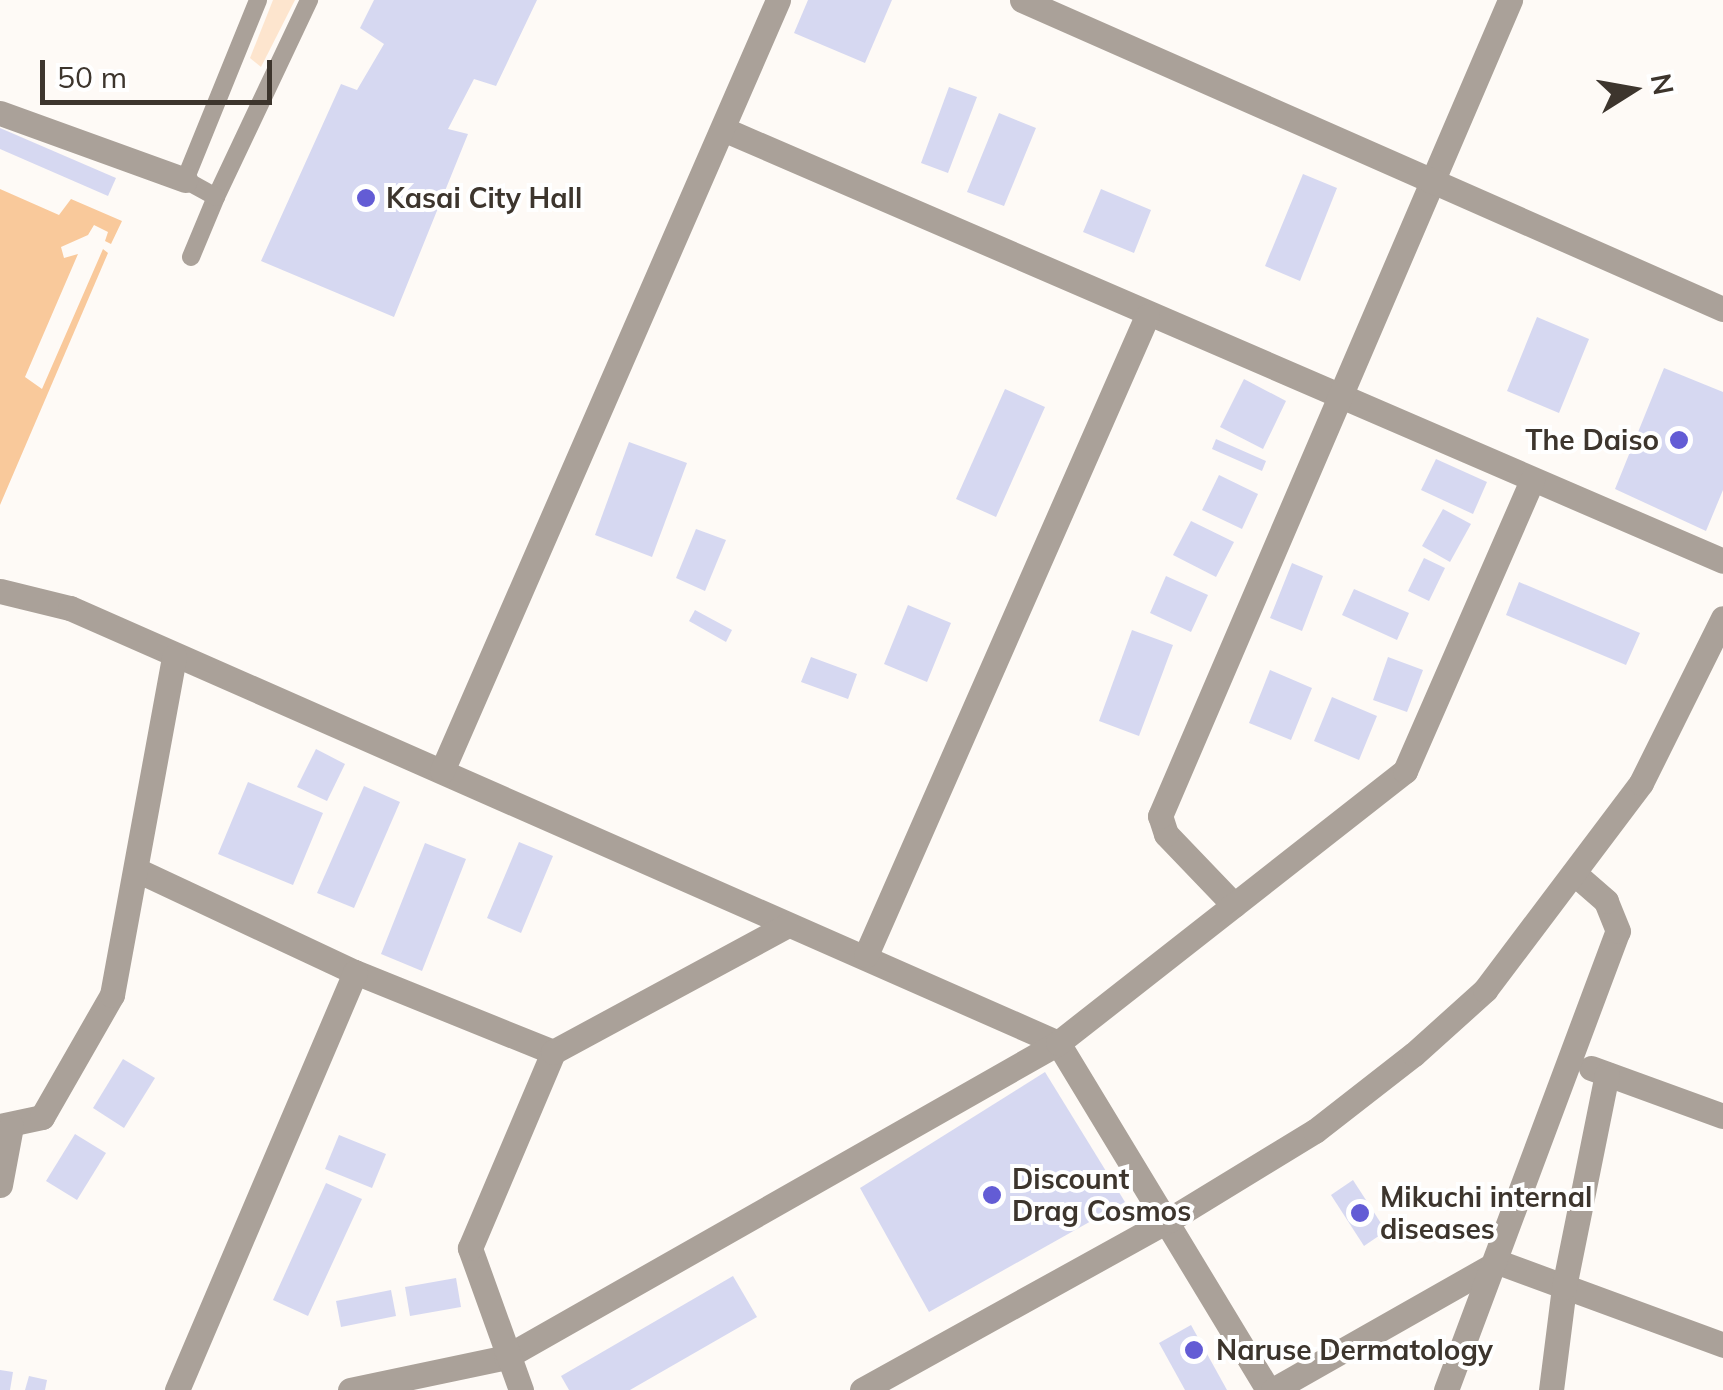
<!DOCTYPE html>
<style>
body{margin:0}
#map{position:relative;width:1723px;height:1390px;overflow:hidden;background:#fefaf6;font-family:Mulish,sans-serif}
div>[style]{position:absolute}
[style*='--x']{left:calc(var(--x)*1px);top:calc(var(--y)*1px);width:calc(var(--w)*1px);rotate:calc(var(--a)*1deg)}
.green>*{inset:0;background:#fde5ce}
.water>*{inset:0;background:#f9c99b}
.building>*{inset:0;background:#d6d8f1}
.service>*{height:18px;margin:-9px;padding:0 9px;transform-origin:9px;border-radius:9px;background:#aaa199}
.minor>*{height:25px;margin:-12.5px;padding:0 12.5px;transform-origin:12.5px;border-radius:12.5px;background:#aaa199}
.tertiary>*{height:25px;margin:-12.5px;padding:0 12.5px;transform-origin:12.5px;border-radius:12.5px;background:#aaa199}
.dots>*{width:28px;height:28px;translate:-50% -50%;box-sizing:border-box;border:5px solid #fff;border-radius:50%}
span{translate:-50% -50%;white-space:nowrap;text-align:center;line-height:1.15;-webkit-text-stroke:8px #fff;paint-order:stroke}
.poi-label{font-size:28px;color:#3d352d;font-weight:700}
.left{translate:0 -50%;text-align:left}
.right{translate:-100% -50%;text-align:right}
.north{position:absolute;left:1583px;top:40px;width:100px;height:100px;-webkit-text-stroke:8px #fff;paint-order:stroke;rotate:79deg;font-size:28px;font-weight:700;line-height:40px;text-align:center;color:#3d352d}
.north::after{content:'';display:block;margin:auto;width:35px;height:45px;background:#3d352d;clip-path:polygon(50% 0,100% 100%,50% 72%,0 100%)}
.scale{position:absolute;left:40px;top:60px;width:232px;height:45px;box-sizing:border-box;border:5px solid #3d352d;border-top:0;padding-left:12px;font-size:30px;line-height:35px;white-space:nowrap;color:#3d352d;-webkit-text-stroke:8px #fff;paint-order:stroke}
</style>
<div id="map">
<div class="green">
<i style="clip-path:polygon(273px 0,295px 0,261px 67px,250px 58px)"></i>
</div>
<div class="water">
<i style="clip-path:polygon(0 189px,59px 215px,71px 199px,122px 221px,111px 244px,105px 241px,108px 232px,94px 225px,88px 235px,61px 247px,64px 258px,78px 254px,25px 377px,42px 389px,103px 249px,108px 253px,0 505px)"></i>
</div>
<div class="building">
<i style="clip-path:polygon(374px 0,537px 0,496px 86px,474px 79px,448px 129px,468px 134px,394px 317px,261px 261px,341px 84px,357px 90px,384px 44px,360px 28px)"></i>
<i style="clip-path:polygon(808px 0,892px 0,865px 63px,794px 33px)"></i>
<i style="clip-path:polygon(949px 87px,977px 97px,948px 173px,921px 163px)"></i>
<i style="clip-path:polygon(999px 113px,1036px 128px,1004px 206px,967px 192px)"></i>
<i style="clip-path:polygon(0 128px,116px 178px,108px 196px,0 149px)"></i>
<i style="clip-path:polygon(1303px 174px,1337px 188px,1300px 281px,1265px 266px)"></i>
<i style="clip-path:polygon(1101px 189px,1151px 210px,1134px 253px,1083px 232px)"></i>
<i style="clip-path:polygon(1537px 317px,1589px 339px,1559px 413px,1507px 391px)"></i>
<i style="clip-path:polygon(1664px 368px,1723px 392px,1723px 490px,1706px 531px,1615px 489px)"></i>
<i style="clip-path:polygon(1244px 379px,1286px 401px,1263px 449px,1220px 427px)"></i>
<i style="clip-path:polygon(1005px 389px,1045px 407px,996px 517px,956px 499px)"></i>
<i style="clip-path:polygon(1216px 439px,1266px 461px,1262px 471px,1212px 449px)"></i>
<i style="clip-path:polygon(629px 442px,687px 463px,652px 557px,595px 535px)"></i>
<i style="clip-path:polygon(1436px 459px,1487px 482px,1473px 514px,1421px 490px)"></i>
<i style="clip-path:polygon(1219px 475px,1258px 494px,1242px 529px,1202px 510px)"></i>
<i style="clip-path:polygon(1443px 509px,1471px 524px,1450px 562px,1422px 546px)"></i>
<i style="clip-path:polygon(1191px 521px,1234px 542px,1216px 577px,1173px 555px)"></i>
<i style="clip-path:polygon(696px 529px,726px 540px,705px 591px,676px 578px)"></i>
<i style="clip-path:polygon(1424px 558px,1445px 568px,1429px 601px,1408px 591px)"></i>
<i style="clip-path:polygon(1292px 563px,1323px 576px,1302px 631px,1270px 618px)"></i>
<i style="clip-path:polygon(1166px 576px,1208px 595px,1191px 632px,1150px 613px)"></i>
<i style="clip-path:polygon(1519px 582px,1640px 633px,1626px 665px,1506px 615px)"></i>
<i style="clip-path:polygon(1354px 589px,1409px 613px,1397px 640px,1342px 615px)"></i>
<i style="clip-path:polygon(908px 605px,951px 623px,927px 682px,884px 664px)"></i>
<i style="clip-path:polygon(695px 610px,732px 630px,726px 642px,689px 621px)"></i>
<i style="clip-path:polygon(1132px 630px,1173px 645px,1139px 736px,1099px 721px)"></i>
<i style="clip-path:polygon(811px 657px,857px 674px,848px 699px,801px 682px)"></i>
<i style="clip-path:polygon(1388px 657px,1423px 670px,1407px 712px,1373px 700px)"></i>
<i style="clip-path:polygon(1270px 670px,1312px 688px,1291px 740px,1249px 723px)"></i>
<i style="clip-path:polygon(1332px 697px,1377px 716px,1359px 760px,1314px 741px)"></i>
<i style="clip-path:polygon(316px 749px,345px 764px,327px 801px,297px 787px)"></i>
<i style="clip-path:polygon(248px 782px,323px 813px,293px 885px,218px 854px)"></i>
<i style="clip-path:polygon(364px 786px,400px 802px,354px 908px,317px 893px)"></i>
<i style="clip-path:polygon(519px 842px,553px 856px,521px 933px,487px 918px)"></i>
<i style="clip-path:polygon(425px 843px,466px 859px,422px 971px,381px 954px)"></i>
<i style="clip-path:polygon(123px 1059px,155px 1078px,124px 1128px,93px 1108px)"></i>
<i style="clip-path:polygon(1045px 1072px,1125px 1202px,929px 1312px,860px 1188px)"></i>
<i style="clip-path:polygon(75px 1134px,106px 1153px,77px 1200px,46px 1181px)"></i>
<i style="clip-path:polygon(339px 1135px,386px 1154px,372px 1188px,325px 1169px)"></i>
<i style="clip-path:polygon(1353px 1180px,1386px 1231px,1364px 1246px,1331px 1195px)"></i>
<i style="clip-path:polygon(326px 1183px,362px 1199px,308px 1316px,273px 1300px)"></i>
<i style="clip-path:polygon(733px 1276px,757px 1317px,630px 1390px,569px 1390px,561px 1376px)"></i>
<i style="clip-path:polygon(456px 1278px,461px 1307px,410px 1316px,405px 1287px)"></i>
<i style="clip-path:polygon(391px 1290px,396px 1316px,341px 1327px,336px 1301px)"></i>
<i style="clip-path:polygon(1191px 1325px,1227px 1390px,1185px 1390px,1159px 1343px)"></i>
<i style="clip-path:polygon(0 1370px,13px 1372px,10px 1390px,0 1390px)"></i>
<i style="clip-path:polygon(29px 1376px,47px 1380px,45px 1390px,25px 1390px)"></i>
</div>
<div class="service">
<i style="--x:216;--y:197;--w:218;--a:-64.7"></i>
<i style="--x:191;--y:257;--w:65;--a:-67.4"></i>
<i style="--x:216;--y:197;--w:35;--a:-151"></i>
<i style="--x:185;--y:180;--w:194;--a:-67.9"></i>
</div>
<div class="minor">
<i style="--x:723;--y:129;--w:1089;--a:23.36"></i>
<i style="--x:0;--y:591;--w:72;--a:13.7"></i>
<i style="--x:70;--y:608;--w:1080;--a:23.76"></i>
<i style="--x:1058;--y:1043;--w:406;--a:58.8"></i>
<i style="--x:442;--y:771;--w:841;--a:-66.45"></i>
<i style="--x:139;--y:871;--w:238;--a:25.1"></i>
<i style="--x:355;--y:972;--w:214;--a:22"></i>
<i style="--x:1234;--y:905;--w:98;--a:-133.8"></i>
<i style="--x:1166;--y:834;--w:19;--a:-108"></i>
<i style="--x:1160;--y:816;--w:888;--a:-66.78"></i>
<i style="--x:866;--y:955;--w:698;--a:-66.26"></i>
<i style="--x:1591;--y:1068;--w:140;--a:20"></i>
<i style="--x:0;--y:1126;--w:43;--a:-12.1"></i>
<i style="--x:42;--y:1117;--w:141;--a:-60.2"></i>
<i style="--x:112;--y:995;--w:344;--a:-79.6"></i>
<i style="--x:0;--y:1185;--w:60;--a:-79.4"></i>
<i style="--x:177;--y:1390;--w:454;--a:-66.9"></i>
<i style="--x:350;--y:1390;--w:159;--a:-11.9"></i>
<i style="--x:506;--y:1357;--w:635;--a:-29.63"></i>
<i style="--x:1058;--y:1043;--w:441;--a:-38.1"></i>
<i style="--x:1405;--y:771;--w:318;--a:-66.4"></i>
<i style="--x:521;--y:1390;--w:151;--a:-109.8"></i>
<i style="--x:470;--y:1248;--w:213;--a:-67"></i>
<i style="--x:553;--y:1052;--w:267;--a:-28.4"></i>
<i style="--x:1273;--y:1390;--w:259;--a:-29.6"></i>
<i style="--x:1498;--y:1262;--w:240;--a:20.2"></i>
<i style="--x:1446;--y:1390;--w:490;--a:-69.5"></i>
<i style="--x:1618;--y:931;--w:32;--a:-112"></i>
<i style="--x:1606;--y:901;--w:40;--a:-139"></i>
<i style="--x:1551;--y:1390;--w:104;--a:-82.8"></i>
<i style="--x:1564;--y:1287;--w:217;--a:-78.6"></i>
</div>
<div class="tertiary">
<i style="--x:1022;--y:0;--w:766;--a:23.79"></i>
<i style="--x:0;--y:113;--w:197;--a:19.9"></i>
<i style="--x:862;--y:1390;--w:351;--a:-29"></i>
<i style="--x:1169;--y:1220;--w:171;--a:-31.4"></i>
<i style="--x:1315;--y:1131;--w:125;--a:-37.9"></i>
<i style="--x:1414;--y:1054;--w:96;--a:-42"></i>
<i style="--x:1485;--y:990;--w:259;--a:-53"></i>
<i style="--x:1641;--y:783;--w:184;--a:-63.6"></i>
</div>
<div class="dots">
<i style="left:366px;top:198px;background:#635cd5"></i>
<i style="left:1679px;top:440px;background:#635cd5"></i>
<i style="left:992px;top:1195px;background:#635cd5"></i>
<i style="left:1360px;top:1213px;background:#635cd5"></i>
<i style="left:1194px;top:1350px;background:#635cd5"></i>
</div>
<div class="poi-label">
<span class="left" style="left:386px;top:198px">Kasai City Hall</span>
<span class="right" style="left:1659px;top:440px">The Daiso</span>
<span class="left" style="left:1012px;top:1195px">Discount<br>Drag Cosmos</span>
<span class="left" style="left:1380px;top:1213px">Mikuchi internal<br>diseases</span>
<span class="left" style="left:1216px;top:1350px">Naruse Dermatology</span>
</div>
<div class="north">N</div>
<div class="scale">50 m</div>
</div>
